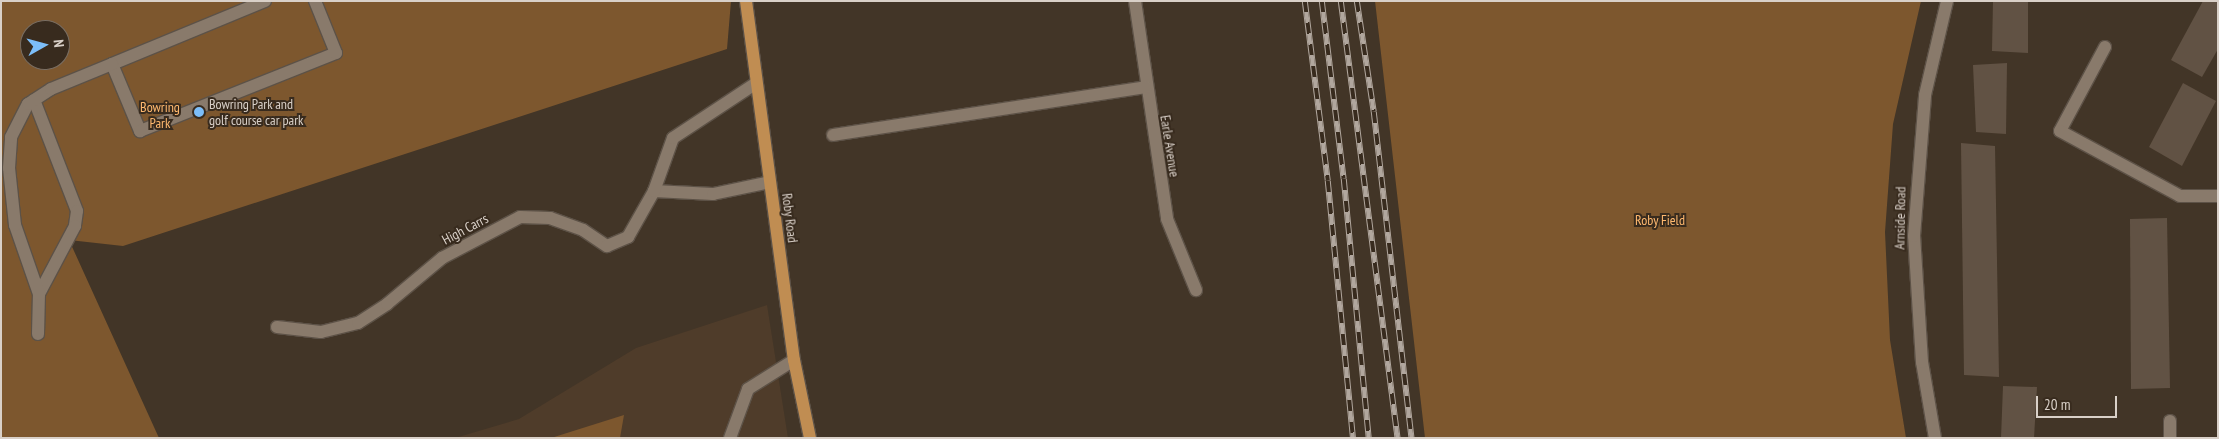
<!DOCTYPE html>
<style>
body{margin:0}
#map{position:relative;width:2219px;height:439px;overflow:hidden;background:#423527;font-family:"PT Sans Narrow",sans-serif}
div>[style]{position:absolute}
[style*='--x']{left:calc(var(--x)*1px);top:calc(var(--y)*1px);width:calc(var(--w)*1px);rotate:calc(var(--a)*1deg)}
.built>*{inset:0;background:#4f3c2a}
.green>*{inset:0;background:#7d572e}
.building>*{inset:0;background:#615244}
.roads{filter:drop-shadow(1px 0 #5d5247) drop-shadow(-1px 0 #5d5247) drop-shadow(0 1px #5d5247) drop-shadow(0 -1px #5d5247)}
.lane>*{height:12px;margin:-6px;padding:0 6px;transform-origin:6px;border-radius:6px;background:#897a6b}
.street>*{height:12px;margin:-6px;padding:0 6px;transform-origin:6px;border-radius:6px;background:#897a6b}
.primary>*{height:12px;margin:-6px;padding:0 6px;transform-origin:6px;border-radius:6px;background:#c08d52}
.rail>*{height:5.5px;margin-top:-2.75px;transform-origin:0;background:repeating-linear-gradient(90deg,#382b1e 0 11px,#b1a79e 0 22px);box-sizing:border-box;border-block:1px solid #b1a79e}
.dots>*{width:14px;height:14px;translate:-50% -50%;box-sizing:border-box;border:2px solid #382b1e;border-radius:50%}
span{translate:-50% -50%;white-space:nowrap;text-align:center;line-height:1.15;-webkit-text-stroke:4px #382b1e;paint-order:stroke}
.poi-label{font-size:14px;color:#d9d0c8}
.left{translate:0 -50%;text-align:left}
.park-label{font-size:14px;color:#ffb96f}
.street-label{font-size:14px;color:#d9d0c8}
.frame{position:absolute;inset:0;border:2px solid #d9d0c8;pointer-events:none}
.north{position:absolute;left:20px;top:20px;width:50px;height:50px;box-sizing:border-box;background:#382b1e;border:1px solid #786d62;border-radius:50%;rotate:83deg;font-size:14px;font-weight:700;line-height:20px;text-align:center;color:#d9d0c8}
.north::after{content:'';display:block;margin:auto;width:18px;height:22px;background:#7cbef9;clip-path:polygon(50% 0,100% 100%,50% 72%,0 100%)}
.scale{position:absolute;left:2036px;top:396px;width:81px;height:22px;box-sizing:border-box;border:2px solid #d9d0c8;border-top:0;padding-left:6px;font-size:15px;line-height:18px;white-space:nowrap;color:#d9d0c8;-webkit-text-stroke:4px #382b1e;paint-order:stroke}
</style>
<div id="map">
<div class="built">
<i style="clip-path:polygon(767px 305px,788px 438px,455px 438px,519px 419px,636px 348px)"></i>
</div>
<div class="green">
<i style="clip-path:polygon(evenodd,1px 1px,731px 1px,727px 49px,123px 246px,69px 240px,159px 438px,1px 438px,1px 1px,30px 30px,60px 30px,60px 60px,30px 60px,30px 30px)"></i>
<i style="clip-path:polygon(1375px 1px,1921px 1px,1893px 124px,1885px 232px,1890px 340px,1906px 438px,1425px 438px)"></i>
<i style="clip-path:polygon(624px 415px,620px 438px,551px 438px)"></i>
</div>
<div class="building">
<i style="clip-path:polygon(1993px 1px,2028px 1px,2028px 53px,1992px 51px)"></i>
<i style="clip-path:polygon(2203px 1px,2218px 1px,2218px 49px,2202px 77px,2171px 60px)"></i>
<i style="clip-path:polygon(2007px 63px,2006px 134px,1976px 132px,1973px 65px)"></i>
<i style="clip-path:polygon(2183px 83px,2216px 101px,2182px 166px,2149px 147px)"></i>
<i style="clip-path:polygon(1961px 143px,1995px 146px,1999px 377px,1964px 375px)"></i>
<i style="clip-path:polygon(2167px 218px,2170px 388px,2131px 389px,2130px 219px)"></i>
<i style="clip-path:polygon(2003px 386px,2037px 387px,2034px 438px,2001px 438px)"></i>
</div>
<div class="roads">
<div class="lane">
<i style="--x:265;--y:1;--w:165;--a:157.6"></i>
<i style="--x:112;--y:64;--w:73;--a:67.3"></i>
<i style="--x:140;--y:131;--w:211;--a:-21.7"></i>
<i style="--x:336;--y:53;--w:56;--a:-112"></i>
<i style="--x:34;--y:100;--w:119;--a:68.8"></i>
<i style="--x:77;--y:211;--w:15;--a:98"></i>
<i style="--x:75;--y:226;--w:77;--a:117.9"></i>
<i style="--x:38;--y:334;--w:40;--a:-88.6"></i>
<i style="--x:39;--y:294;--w:73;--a:-109.2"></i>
<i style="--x:15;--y:225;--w:57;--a:-96"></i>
<i style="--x:9;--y:168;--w:31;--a:-86"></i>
<i style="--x:11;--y:137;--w:37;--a:-63"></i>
<i style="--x:28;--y:104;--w:27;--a:-33"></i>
<i style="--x:51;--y:89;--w:66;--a:-22.3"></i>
<i style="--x:730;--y:438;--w:52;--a:-69.8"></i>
<i style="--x:748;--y:389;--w:54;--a:-32.2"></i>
</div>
<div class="street">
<i style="--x:1135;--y:1;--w:220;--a:81.6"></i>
<i style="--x:1167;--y:219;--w:77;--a:67.8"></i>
<i style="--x:2105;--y:47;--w:95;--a:118.2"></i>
<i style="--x:2060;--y:131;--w:136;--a:28.4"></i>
<i style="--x:2180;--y:196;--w:38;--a:0"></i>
<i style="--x:833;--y:135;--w:317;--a:-8.7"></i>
<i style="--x:654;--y:191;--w:59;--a:2.9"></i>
<i style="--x:713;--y:194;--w:58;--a:-11.9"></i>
<i style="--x:277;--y:327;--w:44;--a:6.5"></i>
<i style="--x:321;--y:332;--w:38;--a:-14"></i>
<i style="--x:358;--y:323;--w:35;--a:-33"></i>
<i style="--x:387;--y:304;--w:72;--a:-39.9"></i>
<i style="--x:442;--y:258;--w:88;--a:-27.7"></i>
<i style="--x:520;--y:217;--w:30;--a:2"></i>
<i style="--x:550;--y:218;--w:35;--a:20"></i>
<i style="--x:583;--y:230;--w:29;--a:34"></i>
<i style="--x:607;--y:246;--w:23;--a:-23"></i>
<i style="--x:628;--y:237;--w:53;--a:-60.5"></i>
<i style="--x:654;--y:191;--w:56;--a:-70.3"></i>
<i style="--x:673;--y:138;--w:98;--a:-33.4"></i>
<i style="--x:2170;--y:421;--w:17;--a:90"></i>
<i style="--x:1935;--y:438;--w:77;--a:-99.7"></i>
<i style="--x:1922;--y:362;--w:126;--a:-93.6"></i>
<i style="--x:1914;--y:236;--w:141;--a:-85.5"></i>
<i style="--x:1925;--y:95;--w:97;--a:-76.8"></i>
</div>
<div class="primary">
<i style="--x:746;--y:1;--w:362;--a:82.4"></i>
<i style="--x:794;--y:360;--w:80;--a:78.4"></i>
</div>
</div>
<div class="rail">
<i style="--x:1305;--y:1;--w:181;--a:82.7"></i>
<i style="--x:1328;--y:181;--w:258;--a:84.4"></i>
<i style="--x:1322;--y:1;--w:179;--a:83"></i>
<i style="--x:1344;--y:179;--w:260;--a:84.5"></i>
<i style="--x:1341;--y:1;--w:441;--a:82.6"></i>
<i style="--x:1357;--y:1;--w:112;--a:81.3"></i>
<i style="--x:1374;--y:112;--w:328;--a:83.4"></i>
</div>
<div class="dots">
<i style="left:199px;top:112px;background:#7cbef9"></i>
</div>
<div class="poi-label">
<span class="left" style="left:209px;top:112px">Bowring Park and<br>golf course car park</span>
</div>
<div class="park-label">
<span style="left:160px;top:115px">Bowring<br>Park</span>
<span style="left:1660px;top:220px">Roby Field</span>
</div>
<div class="street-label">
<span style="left:1170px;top:146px;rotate:81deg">Earle Avenue</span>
<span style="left:790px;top:218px;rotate:83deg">Roby Road</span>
<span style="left:1900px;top:218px;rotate:-89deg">Arnside Road</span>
<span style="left:465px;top:229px;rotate:-28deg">High Carrs</span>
</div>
<div class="frame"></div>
<div class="north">N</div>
<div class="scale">20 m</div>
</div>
